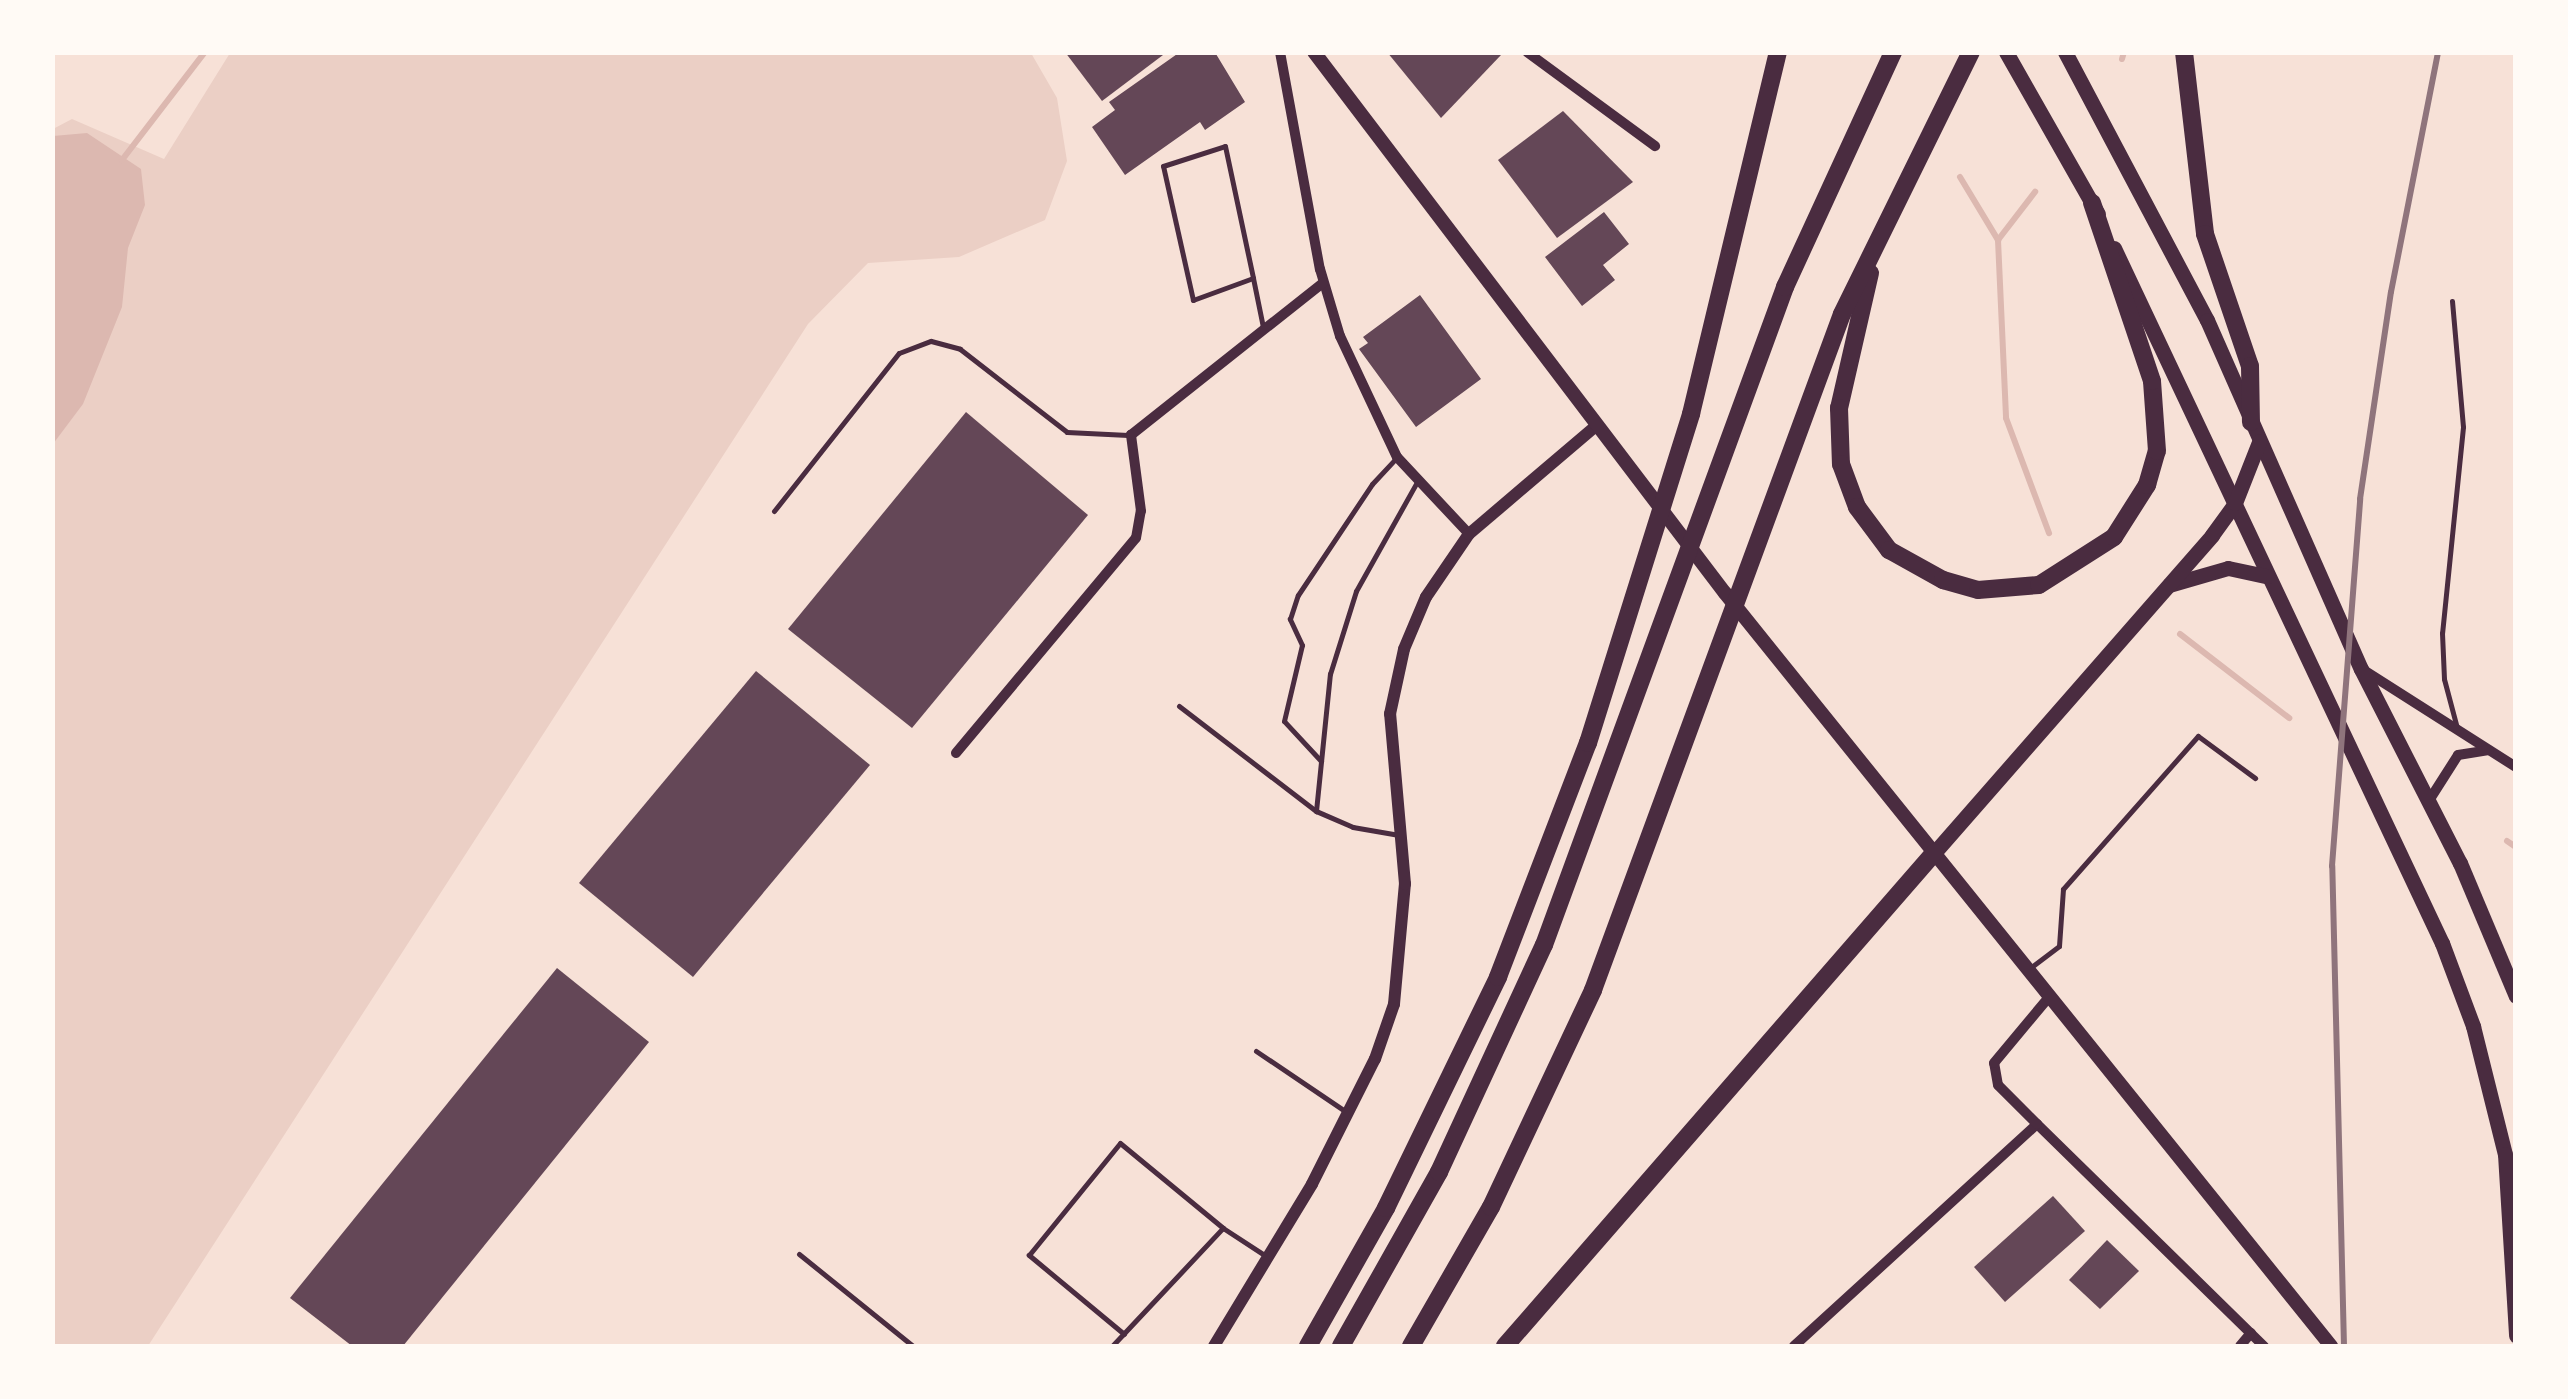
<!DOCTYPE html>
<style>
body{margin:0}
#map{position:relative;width:2568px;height:1399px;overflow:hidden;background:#f7e1d7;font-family:Barlow,sans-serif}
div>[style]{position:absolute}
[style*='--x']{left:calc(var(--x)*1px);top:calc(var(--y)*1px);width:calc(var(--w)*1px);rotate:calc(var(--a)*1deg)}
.green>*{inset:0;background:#ebcfc5}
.water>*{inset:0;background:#dcb8b0}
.stream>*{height:6px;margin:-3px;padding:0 3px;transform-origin:3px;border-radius:3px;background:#dcb8b0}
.building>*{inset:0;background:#644757}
.service>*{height:5px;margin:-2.5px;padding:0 2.5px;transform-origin:2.5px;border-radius:2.5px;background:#4a2c40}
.minor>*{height:10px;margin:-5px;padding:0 5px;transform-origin:5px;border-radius:5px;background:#4a2c40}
.tertiary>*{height:12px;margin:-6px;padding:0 6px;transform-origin:6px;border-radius:6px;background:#4a2c40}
.secondary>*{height:14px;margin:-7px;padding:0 7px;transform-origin:7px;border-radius:7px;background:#4a2c40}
.primary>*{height:15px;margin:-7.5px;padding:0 7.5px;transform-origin:7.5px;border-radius:7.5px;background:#4a2c40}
.motorway>*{height:18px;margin:-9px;padding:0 9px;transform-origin:9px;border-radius:9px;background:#4a2c40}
.rail>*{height:6px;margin:-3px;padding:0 3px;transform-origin:3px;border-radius:3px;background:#8f747c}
span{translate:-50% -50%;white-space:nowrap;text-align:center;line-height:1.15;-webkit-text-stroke:10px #fffaf5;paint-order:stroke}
.frame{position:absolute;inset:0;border:55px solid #fffaf5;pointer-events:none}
</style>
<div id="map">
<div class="green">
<i style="clip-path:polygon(230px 53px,1031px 53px,1057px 98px,1067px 161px,1045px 220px,959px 257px,868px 263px,808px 324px,148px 1346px,53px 1346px,53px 129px,72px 119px,164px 159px)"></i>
</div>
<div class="water">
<i style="clip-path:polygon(87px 133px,141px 169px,145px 205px,128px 248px,122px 307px,83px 404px,53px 444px,53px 136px)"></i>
</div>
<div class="stream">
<i style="--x:2122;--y:59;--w:7;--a:-74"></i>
<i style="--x:122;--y:160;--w:136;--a:-52.5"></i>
<i style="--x:1960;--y:177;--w:74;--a:58.9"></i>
<i style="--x:1998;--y:240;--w:178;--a:87.4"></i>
<i style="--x:2006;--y:418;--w:123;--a:69.5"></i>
<i style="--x:1998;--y:240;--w:61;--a:-52.4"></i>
<i style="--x:2180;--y:634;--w:138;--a:37.6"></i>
<i style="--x:2507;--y:841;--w:11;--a:34"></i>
</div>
<div class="building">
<i style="clip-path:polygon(1065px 52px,1167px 52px,1102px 101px)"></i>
<i style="clip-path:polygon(1180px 52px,1216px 54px,1245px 102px,1205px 130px,1200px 122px,1125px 175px,1092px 127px,1115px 110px,1109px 102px)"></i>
<i style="clip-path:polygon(1387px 52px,1497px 52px,1501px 55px,1441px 118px)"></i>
<i style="clip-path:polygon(1563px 111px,1633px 182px,1557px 238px,1498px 160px)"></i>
<i style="clip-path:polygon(1604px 212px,1629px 244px,1603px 265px,1615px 280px,1582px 306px,1545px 257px)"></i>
<i style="clip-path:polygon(1420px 295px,1481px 379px,1416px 427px,1359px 349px,1368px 343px,1363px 337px)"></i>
<i style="clip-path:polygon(966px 412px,1088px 515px,912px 728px,788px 629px)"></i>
<i style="clip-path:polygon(756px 671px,870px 765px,693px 977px,579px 883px)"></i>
<i style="clip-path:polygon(557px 968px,649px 1042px,403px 1346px,352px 1346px,290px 1298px)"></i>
<i style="clip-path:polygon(2053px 1196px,2085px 1231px,2005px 1302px,1974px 1267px)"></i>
<i style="clip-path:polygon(2107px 1240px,2139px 1271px,2100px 1309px,2069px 1280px)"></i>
</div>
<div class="service">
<i style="--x:1253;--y:278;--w:64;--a:159.9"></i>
<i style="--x:1193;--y:300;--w:137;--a:-102.6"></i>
<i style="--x:1163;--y:166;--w:65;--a:-17.9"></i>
<i style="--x:1225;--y:146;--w:135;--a:78"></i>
<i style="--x:1253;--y:278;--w:50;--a:78.5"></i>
<i style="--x:2452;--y:301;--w:126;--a:85"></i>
<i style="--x:2463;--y:427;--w:207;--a:95.8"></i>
<i style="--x:2442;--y:633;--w:46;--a:87.5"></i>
<i style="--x:2444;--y:679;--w:51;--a:75.1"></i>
<i style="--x:774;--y:511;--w:201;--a:-51.7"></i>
<i style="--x:899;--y:353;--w:34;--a:-21"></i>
<i style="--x:931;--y:341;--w:30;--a:15"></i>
<i style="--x:960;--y:349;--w:135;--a:37.8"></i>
<i style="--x:1067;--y:432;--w:61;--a:2.8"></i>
<i style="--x:1179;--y:706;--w:173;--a:37.5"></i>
<i style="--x:1321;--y:761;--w:54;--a:-132.8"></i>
<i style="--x:1284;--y:721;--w:78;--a:-76.7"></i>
<i style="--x:1302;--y:645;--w:29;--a:-115"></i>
<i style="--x:1290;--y:619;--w:25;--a:-72"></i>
<i style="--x:1298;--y:595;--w:133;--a:-56.3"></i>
<i style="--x:1372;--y:484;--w:34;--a:-47"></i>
<i style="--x:1399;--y:835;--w:47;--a:-170.1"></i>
<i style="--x:1353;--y:827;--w:40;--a:-156.6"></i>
<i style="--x:1316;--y:811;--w:138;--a:-84.2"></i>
<i style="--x:1330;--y:674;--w:87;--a:-72.6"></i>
<i style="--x:1356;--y:591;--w:125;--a:-60.8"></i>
<i style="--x:2030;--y:968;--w:36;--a:-37"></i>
<i style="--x:2059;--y:946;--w:57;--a:-86"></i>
<i style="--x:2063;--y:889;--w:204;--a:-48.6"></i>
<i style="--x:2198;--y:736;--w:71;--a:36.4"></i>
<i style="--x:1256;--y:1051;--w:107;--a:34"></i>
<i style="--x:799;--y:1254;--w:146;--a:38.9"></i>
<i style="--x:1124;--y:1334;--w:124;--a:-140.3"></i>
<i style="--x:1029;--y:1255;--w:144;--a:-50.9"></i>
<i style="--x:1120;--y:1143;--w:134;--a:39.5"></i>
<i style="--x:1112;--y:1346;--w:162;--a:-46.8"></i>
<i style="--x:1223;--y:1228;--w:51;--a:33.1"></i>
</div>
<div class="minor">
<i style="--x:1280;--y:52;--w:221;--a:79.6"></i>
<i style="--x:1320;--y:269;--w:70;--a:73.4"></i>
<i style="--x:1340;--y:336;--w:134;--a:64.8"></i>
<i style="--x:1397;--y:457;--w:105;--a:46.9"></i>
<i style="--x:1527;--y:52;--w:159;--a:36.3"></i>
<i style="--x:2362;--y:669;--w:183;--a:32.5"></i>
<i style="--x:956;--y:753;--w:280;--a:-50.1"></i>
<i style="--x:1136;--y:538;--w:27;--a:-80"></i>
<i style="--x:1141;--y:511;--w:77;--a:-97.5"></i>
<i style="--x:1131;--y:435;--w:245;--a:-38.4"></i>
<i style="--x:2430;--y:799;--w:52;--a:-57.5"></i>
<i style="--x:2458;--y:755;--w:31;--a:-9"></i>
<i style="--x:2037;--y:1124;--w:318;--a:44.4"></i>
<i style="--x:1794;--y:1346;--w:329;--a:-42.4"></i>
<i style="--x:2037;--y:1124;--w:55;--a:-135"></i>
<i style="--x:1998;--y:1085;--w:22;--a:-100"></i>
<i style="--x:1994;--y:1063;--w:86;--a:-50.2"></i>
<i style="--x:2240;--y:1346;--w:17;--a:-50"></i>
</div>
<div class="tertiary">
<i style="--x:1214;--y:1346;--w:189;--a:-58.8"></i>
<i style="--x:1312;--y:1184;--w:140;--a:-63.3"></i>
<i style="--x:1375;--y:1059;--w:58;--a:-70.9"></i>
<i style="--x:1394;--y:1004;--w:121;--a:-84.8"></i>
<i style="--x:1405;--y:884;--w:171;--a:-95"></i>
<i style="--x:1390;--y:714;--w:66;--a:-77.8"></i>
<i style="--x:1404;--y:649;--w:56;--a:-67.1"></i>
<i style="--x:1426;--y:597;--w:76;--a:-55.7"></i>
<i style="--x:1469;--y:534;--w:167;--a:-40.4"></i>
</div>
<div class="secondary">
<i style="--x:1314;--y:52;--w:679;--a:52.78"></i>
<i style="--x:1725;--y:593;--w:967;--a:51.17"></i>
</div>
<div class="primary">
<i style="--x:2006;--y:52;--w:186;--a:60.4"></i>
<i style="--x:2065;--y:52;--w:303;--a:62.1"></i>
<i style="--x:2207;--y:320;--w:381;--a:66.2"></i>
<i style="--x:2361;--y:669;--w:218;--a:63"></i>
<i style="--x:2460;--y:863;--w:144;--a:67.2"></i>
<i style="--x:2114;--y:248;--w:769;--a:64.74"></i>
<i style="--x:2442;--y:943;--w:89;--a:69.5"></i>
<i style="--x:2473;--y:1026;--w:132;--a:76"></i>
<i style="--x:2505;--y:1154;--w:182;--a:86.5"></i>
<i style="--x:2169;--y:585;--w:61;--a:-16.1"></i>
<i style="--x:2228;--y:568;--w:40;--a:12"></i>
<i style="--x:1934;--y:853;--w:422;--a:-48.8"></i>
<i style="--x:2212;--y:535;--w:39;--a:-54"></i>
<i style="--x:2235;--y:503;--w:66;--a:-68.5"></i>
</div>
<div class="motorway">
<i style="--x:2184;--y:52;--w:183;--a:83.4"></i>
<i style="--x:2205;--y:234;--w:139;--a:71.2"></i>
<i style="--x:2250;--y:366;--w:56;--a:89"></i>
<i style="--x:1870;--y:273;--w:139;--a:102.9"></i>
<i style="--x:1839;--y:408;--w:56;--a:88"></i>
<i style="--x:1841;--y:464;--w:46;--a:69.6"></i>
<i style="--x:1857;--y:507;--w:54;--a:53.3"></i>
<i style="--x:1889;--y:550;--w:62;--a:29.1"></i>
<i style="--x:1943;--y:580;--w:36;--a:16"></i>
<i style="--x:1978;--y:590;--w:61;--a:-4.7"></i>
<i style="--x:2039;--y:585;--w:89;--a:-32.6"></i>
<i style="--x:2114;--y:537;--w:62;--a:-57.6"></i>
<i style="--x:2147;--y:485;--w:35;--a:-74"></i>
<i style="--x:2157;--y:451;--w:70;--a:-94.1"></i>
<i style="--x:2152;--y:381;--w:188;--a:-108.6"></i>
<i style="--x:1308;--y:1346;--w:159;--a:-60.5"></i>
<i style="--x:1386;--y:1208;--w:257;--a:-64.1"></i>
<i style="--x:1498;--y:977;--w:251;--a:-69"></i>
<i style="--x:1588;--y:743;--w:345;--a:-72.6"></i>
<i style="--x:1691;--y:414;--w:372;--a:-76.5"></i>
<i style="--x:1341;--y:1346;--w:200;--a:-60.6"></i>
<i style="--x:1439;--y:1172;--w:250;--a:-65.2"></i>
<i style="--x:1544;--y:945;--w:701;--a:-69.88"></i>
<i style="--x:1785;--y:287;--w:259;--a:-65.3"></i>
<i style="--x:1411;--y:1346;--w:160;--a:-60.1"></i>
<i style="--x:1491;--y:1207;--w:240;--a:-64.8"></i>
<i style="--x:1593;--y:990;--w:720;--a:-69.78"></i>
<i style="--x:1842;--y:314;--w:292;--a:-63.8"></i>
<i style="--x:1505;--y:1346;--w:654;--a:-48.97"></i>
</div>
<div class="rail">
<i style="--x:2344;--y:1346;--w:480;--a:-91.4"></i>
<i style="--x:2332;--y:866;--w:368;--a:-85.6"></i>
<i style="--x:2360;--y:499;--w:209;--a:-81.5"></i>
<i style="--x:2391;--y:292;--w:245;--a:-78.9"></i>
</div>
<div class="frame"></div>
</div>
